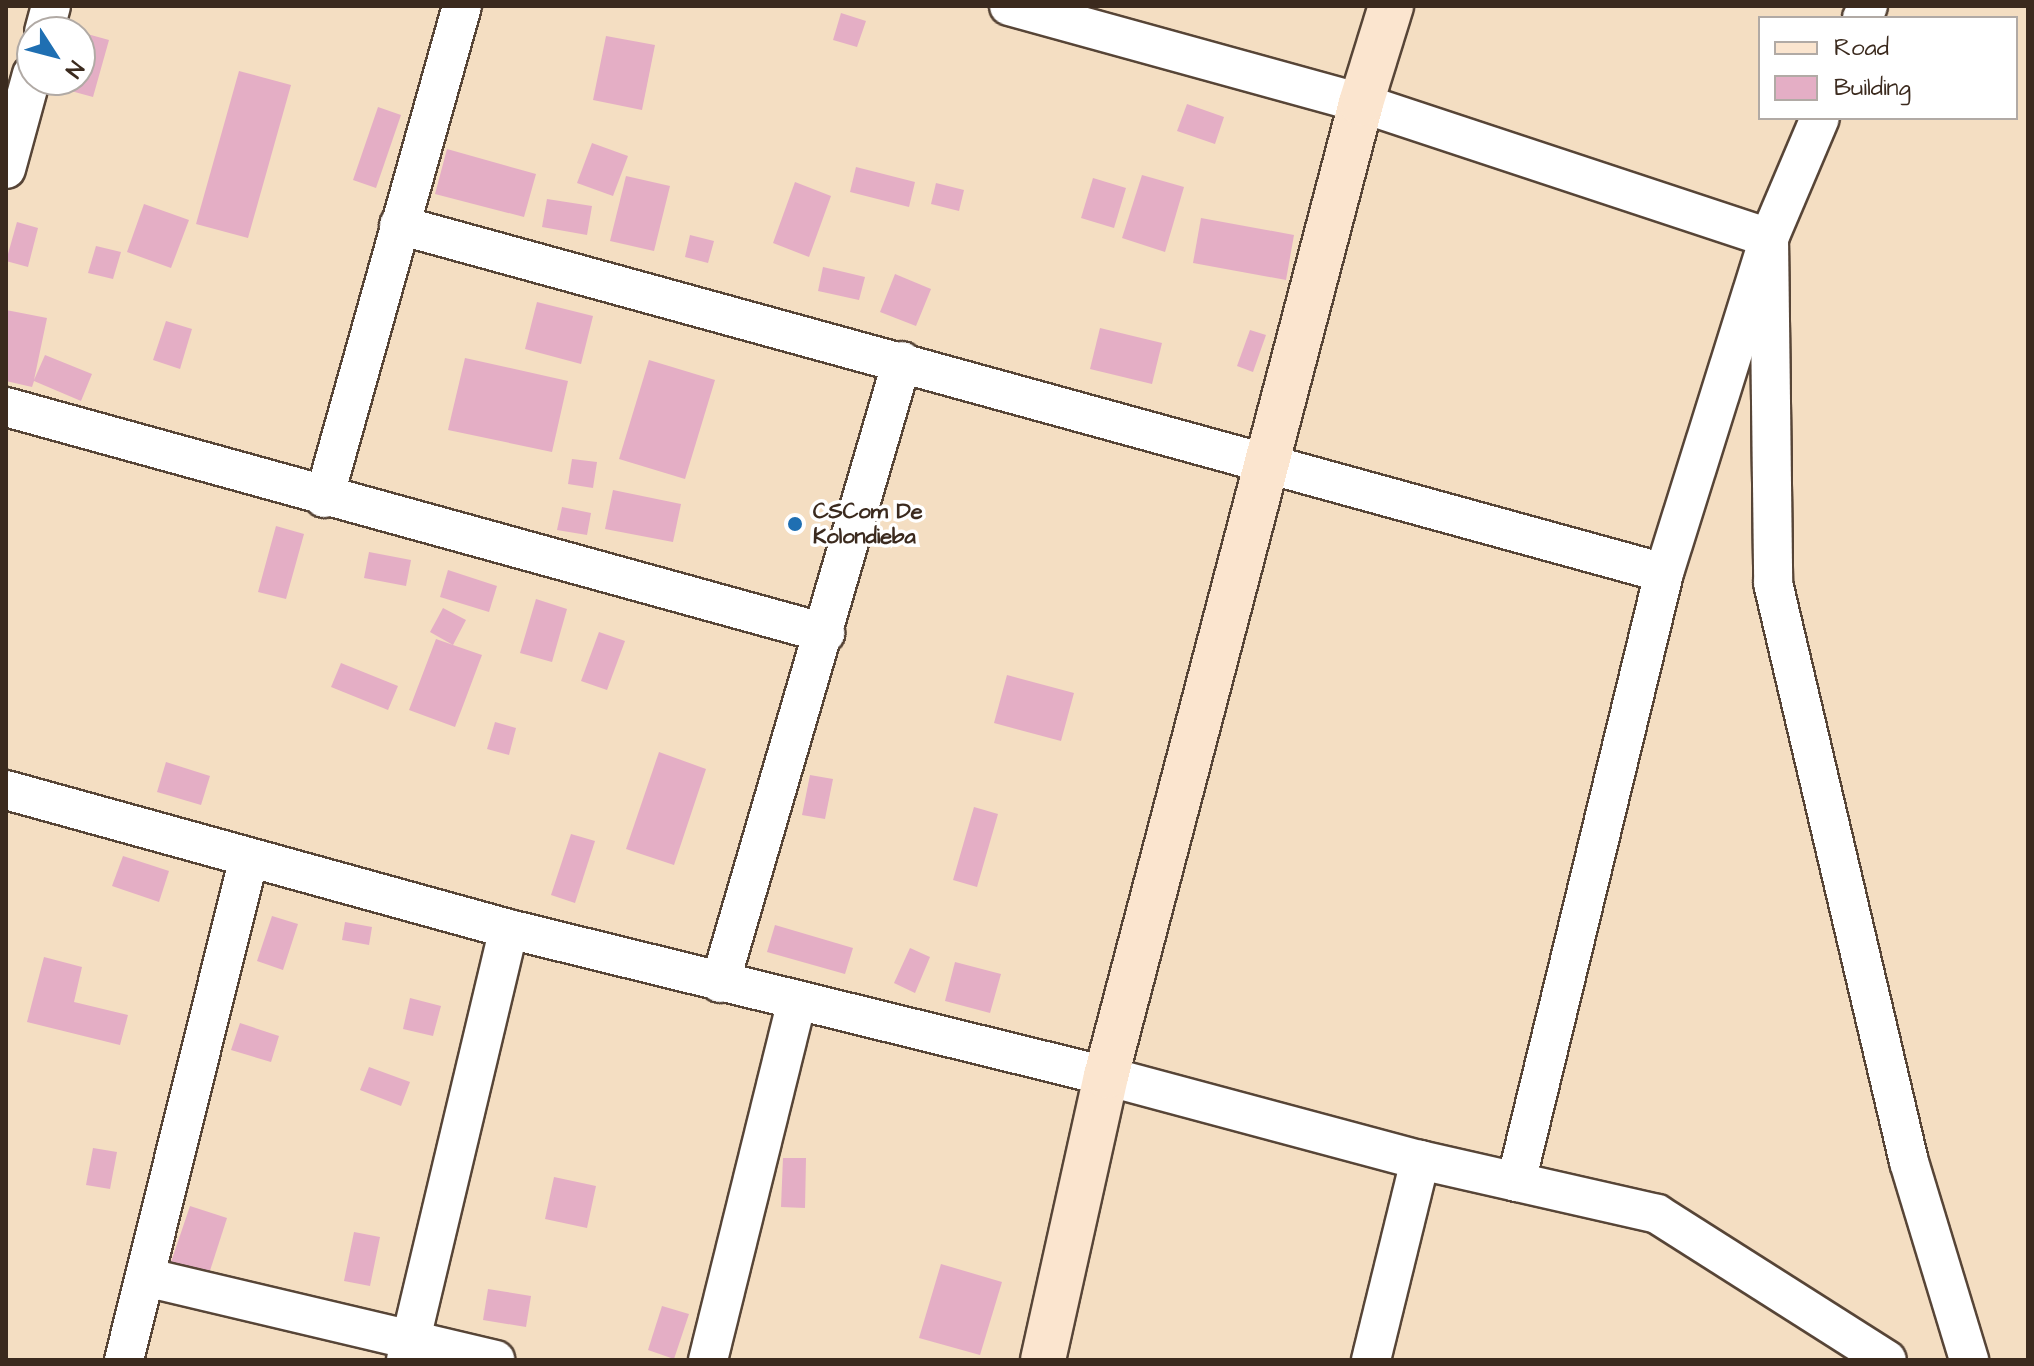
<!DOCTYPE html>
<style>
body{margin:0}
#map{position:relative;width:2034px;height:1366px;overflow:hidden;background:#f4dec2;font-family:"Architects Daughter",sans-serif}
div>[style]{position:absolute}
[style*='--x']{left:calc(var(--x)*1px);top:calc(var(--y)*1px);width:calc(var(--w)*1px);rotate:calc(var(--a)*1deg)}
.building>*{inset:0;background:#e4aec5}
.roads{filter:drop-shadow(2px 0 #574537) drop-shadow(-2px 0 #574537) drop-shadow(0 2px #574537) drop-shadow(0 -2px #574537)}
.street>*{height:38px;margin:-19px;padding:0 19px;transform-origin:19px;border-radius:19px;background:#fff}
.secondary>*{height:44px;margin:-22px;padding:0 22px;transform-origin:22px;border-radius:22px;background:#fbe5cf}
.dots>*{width:22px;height:22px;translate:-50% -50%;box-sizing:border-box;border:4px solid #fff;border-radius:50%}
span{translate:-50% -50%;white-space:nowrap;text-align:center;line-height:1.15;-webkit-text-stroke:7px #fff;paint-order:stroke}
.poi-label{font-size:22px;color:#3b2a1e;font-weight:700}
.left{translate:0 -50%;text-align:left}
.frame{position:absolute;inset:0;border:8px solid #3b2a1e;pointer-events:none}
.legend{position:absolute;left:1758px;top:16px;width:260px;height:104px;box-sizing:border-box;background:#fff;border:2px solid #b1aaa5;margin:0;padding:10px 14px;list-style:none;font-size:24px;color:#3b2a1e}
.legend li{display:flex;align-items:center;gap:16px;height:40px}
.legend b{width:40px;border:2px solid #b1aaa5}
.north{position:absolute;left:16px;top:16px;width:80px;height:80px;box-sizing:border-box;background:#fff;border:2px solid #b1aaa5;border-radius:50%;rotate:126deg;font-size:22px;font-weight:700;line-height:32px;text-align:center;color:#3b2a1e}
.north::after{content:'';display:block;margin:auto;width:28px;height:36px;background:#1f6fb2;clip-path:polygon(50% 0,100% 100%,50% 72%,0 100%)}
</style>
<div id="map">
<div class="building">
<i style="clip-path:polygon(841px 13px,866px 21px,857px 47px,833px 40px)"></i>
<i style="clip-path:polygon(80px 32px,109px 40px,93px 97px,60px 88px,62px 80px,80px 80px)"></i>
<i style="clip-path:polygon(606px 36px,655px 45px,642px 110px,593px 100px)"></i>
<i style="clip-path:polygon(239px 71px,291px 85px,248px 238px,196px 224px)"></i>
<i style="clip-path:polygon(1187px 104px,1224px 117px,1215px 144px,1177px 131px)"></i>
<i style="clip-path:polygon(378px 107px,401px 115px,376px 188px,353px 180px)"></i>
<i style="clip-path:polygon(592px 143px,628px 156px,613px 196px,577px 183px)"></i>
<i style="clip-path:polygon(447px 149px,536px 174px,524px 217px,435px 194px)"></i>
<i style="clip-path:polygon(856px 167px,915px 182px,909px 207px,850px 192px)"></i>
<i style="clip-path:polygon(1142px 175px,1184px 187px,1165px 252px,1122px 238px)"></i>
<i style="clip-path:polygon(626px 176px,670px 186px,654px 251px,610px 241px)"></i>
<i style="clip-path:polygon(1093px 178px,1126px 188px,1114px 228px,1081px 218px)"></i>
<i style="clip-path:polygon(795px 182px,831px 196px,809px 257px,773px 243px)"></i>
<i style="clip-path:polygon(936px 183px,964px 190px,959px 211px,931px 204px)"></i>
<i style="clip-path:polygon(547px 199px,592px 206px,587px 235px,542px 227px)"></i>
<i style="clip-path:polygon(144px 204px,189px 220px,171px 268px,127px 252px)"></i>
<i style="clip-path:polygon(1201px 218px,1294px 235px,1286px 280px,1193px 263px)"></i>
<i style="clip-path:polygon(17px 222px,38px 228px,28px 267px,6px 261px)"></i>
<i style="clip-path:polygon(690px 235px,714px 241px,708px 263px,685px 257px)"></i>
<i style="clip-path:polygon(96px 246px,121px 252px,113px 279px,88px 273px)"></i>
<i style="clip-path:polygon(823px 267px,865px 277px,859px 300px,818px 291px)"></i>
<i style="clip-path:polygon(895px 274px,931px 289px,916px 326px,880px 312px)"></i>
<i style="clip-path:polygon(537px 302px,593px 316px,581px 364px,525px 349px)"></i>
<i style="clip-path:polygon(6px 310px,47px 318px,34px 380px,45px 355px,92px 374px,81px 401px,34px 381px,32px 387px,6px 381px)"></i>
<i style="clip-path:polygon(166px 321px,192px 329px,180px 369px,153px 360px)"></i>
<i style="clip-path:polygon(1100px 328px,1162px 343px,1152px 384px,1090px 369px)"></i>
<i style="clip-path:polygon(1250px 330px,1266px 335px,1253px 372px,1237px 366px)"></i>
<i style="clip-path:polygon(465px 358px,568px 381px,552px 452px,448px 430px)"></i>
<i style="clip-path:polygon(649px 360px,715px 380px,685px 479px,619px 459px)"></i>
<i style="clip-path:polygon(572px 459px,597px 462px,593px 488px,568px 484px)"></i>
<i style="clip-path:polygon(613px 490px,681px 504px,673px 542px,605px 529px)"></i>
<i style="clip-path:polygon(562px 507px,591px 513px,587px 535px,557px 530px)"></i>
<i style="clip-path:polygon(276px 526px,304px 534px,286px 599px,258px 592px)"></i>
<i style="clip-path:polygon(369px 552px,411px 560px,406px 586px,364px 578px)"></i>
<i style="clip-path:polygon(448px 570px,497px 586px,489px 612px,440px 597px)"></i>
<i style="clip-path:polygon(536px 599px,567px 609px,552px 662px,520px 653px)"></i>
<i style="clip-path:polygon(443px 608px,466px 620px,453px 645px,482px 655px,455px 727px,409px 710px,436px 639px,453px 645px,430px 632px)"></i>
<i style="clip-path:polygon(599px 632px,625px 641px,607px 690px,581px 681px)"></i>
<i style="clip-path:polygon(341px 663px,398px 686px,388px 710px,331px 687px)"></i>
<i style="clip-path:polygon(1007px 675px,1074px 693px,1061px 741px,994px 723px)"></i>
<i style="clip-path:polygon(495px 722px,516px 728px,509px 755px,487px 749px)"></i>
<i style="clip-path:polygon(659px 752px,706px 769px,674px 865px,626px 849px)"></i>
<i style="clip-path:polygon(166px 762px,210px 776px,201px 805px,157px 792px)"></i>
<i style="clip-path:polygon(810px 775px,833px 779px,825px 819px,802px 815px)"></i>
<i style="clip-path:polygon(974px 807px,998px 814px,977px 887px,953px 880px)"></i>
<i style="clip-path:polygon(571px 834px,595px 841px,575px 903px,551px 895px)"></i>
<i style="clip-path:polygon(123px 856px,169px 871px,159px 902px,112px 886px)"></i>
<i style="clip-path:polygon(272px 916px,298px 924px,283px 970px,257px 961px)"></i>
<i style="clip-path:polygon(345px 922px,372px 927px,369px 945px,342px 940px)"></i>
<i style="clip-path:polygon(775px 925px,853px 948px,845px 974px,767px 952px)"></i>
<i style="clip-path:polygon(910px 948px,930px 957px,915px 993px,894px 983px)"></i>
<i style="clip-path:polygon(44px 957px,82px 967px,74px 1002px,128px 1015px,120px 1045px,27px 1022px)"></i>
<i style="clip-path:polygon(955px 962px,1001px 974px,990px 1013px,945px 1001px)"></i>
<i style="clip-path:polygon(410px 998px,441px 1006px,433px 1036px,403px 1029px)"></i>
<i style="clip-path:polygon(240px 1023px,279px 1036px,271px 1062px,231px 1050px)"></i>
<i style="clip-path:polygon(369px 1067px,410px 1082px,401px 1106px,360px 1090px)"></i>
<i style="clip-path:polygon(93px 1148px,117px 1152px,110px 1189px,86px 1185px)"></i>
<i style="clip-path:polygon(783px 1158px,806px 1158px,805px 1208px,781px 1207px)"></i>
<i style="clip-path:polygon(554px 1177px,596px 1186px,587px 1228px,545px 1219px)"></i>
<i style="clip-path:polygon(190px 1206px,227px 1218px,207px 1280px,169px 1268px)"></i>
<i style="clip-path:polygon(354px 1232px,380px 1237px,370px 1286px,344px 1281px)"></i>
<i style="clip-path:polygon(941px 1264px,1002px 1282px,980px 1355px,919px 1338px)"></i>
<i style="clip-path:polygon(488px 1289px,531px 1296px,526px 1327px,483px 1320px)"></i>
<i style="clip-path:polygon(662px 1306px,689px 1314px,674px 1359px,648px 1350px)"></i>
</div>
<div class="roads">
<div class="street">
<i style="--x:1009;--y:6;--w:365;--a:15.4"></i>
<i style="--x:1361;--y:103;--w:430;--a:18.3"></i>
<i style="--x:1769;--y:238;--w:345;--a:89.3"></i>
<i style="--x:1773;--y:583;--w:595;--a:76.78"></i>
<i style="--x:1909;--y:1162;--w:207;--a:73.1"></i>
<i style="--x:1862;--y:18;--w:13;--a:-63"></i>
<i style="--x:44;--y:32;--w:27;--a:-75"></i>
<i style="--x:6;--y:169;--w:98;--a:-74.7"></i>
<i style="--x:399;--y:225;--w:1312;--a:15.38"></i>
<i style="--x:6;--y:407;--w:850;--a:15.43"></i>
<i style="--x:324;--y:498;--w:511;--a:-74.33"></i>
<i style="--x:6;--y:790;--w:522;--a:15.45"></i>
<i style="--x:509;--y:929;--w:615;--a:13.83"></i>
<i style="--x:1106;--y:1076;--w:325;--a:15"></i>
<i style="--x:1420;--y:1160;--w:243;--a:12.8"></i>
<i style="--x:1657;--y:1214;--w:272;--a:32.4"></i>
<i style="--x:720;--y:983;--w:648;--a:-73.69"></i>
<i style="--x:1516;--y:1182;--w:627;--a:-76.34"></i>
<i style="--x:1664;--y:573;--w:351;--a:-72.6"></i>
<i style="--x:1769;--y:238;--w:130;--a:-67"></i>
<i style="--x:145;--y:1277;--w:360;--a:13.3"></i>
<i style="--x:124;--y:1360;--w:518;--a:-76.04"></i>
<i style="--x:406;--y:1360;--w:443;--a:-76.6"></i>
<i style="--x:708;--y:1360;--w:370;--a:-76.1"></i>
<i style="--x:1371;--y:1360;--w:206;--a:-76.2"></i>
</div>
<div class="secondary">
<i style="--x:1043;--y:1360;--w:291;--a:-77.5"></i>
<i style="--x:1106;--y:1076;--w:1006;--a:-75.31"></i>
<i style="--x:1361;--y:103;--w:102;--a:-72.8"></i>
</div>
</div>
<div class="dots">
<i style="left:795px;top:524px;background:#1f6fb2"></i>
</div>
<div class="poi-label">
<span class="left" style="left:813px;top:524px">CSCom De<br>Kolondieba</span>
</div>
<div class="frame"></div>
<ul class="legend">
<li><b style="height:10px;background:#fbe5cf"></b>Road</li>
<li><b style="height:22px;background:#e4aec5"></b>Building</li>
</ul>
<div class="north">N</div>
</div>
